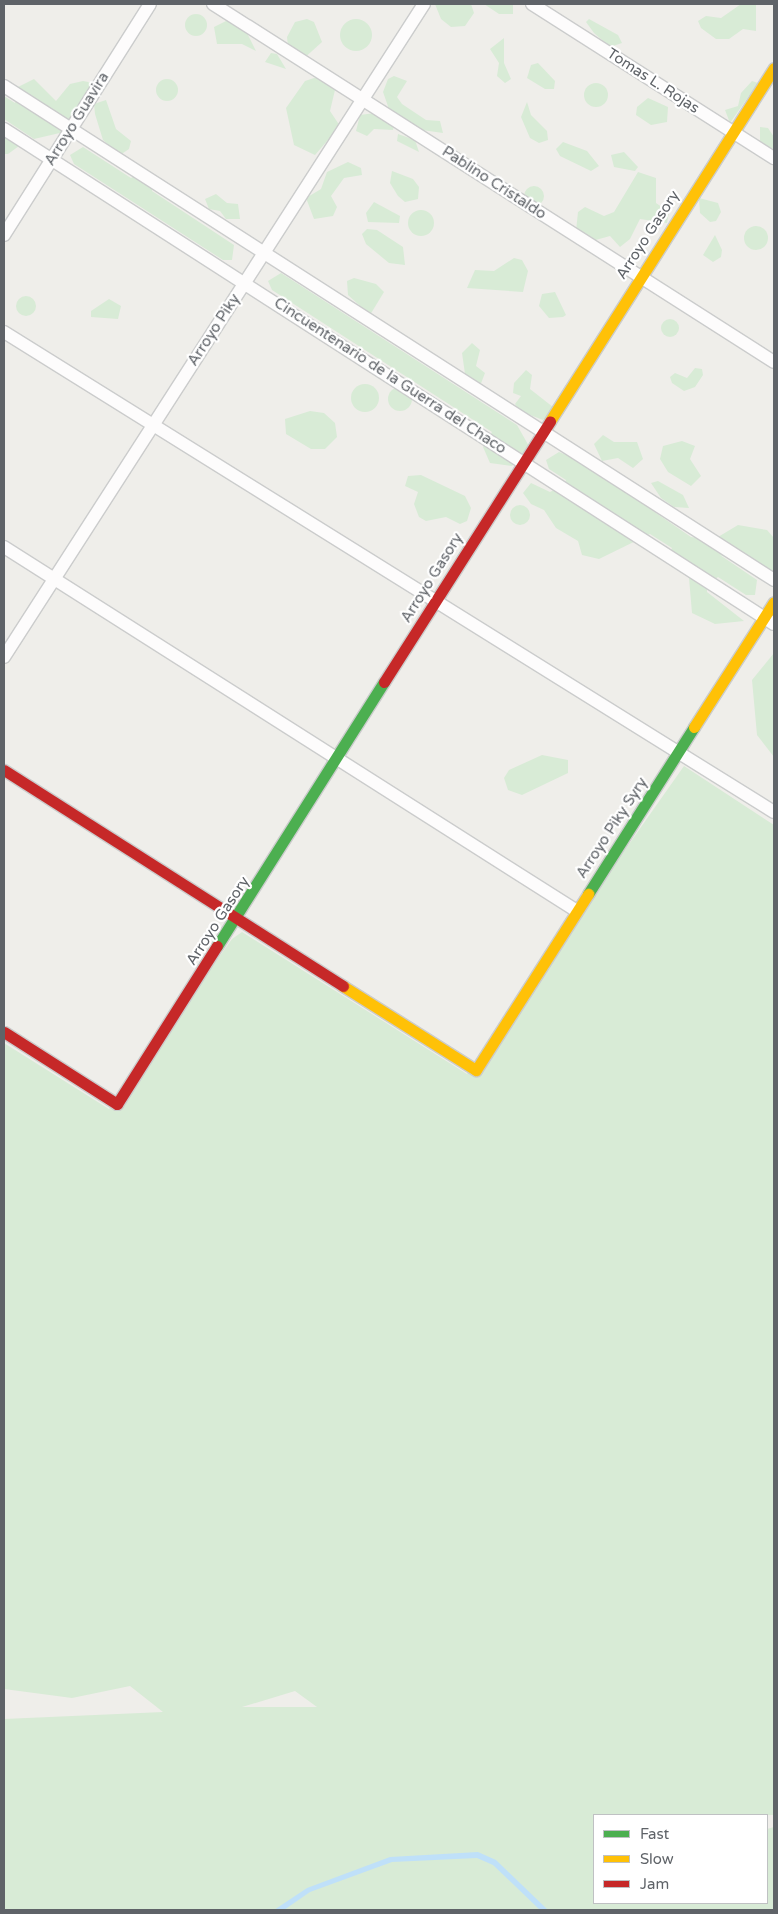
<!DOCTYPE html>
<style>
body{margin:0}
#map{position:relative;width:778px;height:1914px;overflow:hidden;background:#efeeea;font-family:"Varela Round",sans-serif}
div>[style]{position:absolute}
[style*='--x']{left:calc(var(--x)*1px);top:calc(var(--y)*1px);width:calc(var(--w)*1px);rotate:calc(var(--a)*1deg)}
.green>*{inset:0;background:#d8ebd6}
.round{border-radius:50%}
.water>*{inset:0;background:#bfe0f9}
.roads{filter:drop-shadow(1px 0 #cbcccc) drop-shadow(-1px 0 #cbcccc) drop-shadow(0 1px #cbcccc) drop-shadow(0 -1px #cbcccc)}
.street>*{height:12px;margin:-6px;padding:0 6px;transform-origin:6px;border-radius:6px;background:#fdfcfc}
.fast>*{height:11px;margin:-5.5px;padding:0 5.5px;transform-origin:5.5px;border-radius:5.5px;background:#4caf50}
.slow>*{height:11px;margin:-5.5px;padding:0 5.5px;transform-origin:5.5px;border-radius:5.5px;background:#ffc107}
.jam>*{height:11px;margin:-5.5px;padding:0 5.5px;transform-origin:5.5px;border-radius:5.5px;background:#c62828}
span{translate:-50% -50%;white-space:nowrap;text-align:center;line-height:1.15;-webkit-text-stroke:4.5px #fff;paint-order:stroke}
.street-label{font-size:15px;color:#5f6368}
.frame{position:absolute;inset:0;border:5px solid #5f6368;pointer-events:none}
.legend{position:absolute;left:593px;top:1814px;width:175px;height:90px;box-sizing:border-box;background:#fff;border:1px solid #bfc1c3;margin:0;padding:6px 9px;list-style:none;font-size:15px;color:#5f6368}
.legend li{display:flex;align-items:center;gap:10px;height:25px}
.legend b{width:25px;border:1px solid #bfc1c3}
</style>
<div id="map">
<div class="green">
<i style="clip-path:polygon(435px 4px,471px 4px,474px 13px,465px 26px,451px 27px,441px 19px)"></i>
<i style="clip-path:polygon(484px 4px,513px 4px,513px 14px,499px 14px)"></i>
<i style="clip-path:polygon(741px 4px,756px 4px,756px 31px,743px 29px,729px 39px,716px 39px,701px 28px,698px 21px,706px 16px,721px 18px)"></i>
<i class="round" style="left:185px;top:14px;width:22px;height:22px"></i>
<i class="round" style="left:340px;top:19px;width:32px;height:32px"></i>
<i style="clip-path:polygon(307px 19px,314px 22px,322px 42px,301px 61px,288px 46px,287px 37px,295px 22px)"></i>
<i style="clip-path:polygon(589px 19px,618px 35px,622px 43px,610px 47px,594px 33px,586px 22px)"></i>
<i style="clip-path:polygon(228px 20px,243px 25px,256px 51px,242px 44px,217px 44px,214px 27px)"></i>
<i style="clip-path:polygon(504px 38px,504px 63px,511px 79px,505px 83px,497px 76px,499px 63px,490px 49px)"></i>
<i style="clip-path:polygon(271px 53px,277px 54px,286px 69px,265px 62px)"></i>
<i style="clip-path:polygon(538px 63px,555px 81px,554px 89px,545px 89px,527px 78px,531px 65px)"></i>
<i style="clip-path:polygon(320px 76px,335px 90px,330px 111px,340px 126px,315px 155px,294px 145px,286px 108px,305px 81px)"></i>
<i style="clip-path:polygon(394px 76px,407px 81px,397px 97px,402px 104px,426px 120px,440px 121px,443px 133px,422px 130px,390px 112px,383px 92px,388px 79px)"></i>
<i style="clip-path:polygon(34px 79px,56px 101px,70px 84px,83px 81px,94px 83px,102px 91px,92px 105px,70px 118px,64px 132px,34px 139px,4px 119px,4px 96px,15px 103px,16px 88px)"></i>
<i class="round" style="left:156px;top:79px;width:22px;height:22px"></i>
<i style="clip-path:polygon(752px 81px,758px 83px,730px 123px,725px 110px,738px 106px,741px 93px)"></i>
<i class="round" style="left:584px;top:83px;width:24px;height:24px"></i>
<i style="clip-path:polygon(648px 98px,668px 107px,667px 122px,651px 125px,636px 115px,637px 107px)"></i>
<i style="clip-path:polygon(106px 100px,116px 129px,131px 141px,129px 149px,120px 155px,103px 140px,95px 114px,94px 104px)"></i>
<i style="clip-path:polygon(527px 102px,531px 115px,547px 131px,548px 140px,539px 143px,530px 138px,521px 117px)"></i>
<i style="clip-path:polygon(375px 113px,394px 126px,393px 130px,374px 129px,367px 136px,356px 131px,360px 115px)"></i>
<i style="clip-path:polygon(760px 127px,768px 128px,774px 137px,774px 149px,760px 144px)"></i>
<i style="clip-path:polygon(4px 130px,19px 146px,8px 154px,4px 154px)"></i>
<i style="clip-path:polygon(398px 134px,415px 140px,419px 152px,397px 141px)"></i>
<i style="clip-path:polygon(563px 142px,587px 151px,599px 166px,591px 171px,560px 156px,556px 149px)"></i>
<i style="clip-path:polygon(83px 147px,131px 178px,136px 175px,153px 186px,152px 191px,234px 245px,232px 260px,223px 260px,74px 164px,70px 155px)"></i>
<i style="clip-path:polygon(624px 152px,638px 167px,635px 171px,614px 167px,611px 155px)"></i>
<i style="clip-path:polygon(348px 162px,361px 168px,362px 175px,344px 178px,331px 196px,337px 207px,333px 216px,314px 219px,306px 198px,321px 189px,327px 172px)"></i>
<i style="clip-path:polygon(392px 171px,413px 179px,419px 187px,418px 199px,405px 202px,398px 196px,390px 183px)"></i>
<i style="clip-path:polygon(638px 172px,656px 178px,656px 203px,669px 212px,667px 223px,640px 219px,630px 239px,620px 247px,610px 236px,592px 241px,576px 231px,578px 212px,585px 207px,604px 216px,614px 212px)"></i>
<i class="round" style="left:524px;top:186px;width:20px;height:20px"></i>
<i style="clip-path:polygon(216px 194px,227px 203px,238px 204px,240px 219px,226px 219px,220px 211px,209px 209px,205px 199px)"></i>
<i style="clip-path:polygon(699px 198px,718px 203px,721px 212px,716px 221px,710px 222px,700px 213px)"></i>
<i style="clip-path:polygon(374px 202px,400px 216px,399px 223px,368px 222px,366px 213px)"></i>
<i class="round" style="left:408px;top:210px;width:26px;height:26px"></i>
<i class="round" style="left:744px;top:226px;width:24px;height:24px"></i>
<i style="clip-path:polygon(367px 229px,377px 230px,403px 247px,405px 265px,389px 263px,366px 244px,362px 234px)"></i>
<i style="clip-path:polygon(715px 235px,722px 250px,721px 257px,713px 262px,703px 255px)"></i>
<i style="clip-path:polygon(514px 258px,522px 260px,528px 271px,523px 292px,467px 288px,475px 270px,494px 271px)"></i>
<i style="clip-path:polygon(281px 273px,517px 425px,530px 448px,512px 466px,490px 463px,483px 447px,492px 432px,272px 290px,268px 281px)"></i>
<i style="clip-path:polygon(354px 278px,376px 284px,384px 292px,370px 315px,348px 295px,347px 281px)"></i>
<i style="clip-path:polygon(555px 292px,566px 315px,563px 317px,549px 318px,539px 306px,542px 294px)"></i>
<i class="round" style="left:16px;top:296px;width:20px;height:20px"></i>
<i style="clip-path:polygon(109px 299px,121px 306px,118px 319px,91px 317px,91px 311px)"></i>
<i class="round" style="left:661px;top:319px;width:18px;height:18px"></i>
<i style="clip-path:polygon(472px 343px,480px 350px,476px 366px,485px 373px,480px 386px,465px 374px,462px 353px)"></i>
<i style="clip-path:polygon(695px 368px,702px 369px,703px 375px,695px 387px,684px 391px,672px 383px,670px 377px,675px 373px,687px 378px)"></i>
<i style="clip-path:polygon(526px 370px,532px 375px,530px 389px,553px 407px,543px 420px,520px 411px,515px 404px,521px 396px,513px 393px,514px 383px)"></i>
<i class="round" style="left:351px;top:384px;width:28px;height:28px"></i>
<i class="round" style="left:388px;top:387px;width:24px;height:24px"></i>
<i style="clip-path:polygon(310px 411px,324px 413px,335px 423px,337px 437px,325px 449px,311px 449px,286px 434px,285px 419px)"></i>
<i style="clip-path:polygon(603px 435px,614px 442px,637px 442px,643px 459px,633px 468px,618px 458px,602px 461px,594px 444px)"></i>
<i style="clip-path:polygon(682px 441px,695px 446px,690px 459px,701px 476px,691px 486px,668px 472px,660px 459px,663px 446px)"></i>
<i style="clip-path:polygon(559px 452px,579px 460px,691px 537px,713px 540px,738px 525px,767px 530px,774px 538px,774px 575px,720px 555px,757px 580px,755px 595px,746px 595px,718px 577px,707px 585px,707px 592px,744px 621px,715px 624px,692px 613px,689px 578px,668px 556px,672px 548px,650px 534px,599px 559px,582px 555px,578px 541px,556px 528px,544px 510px,531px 504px,523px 493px,531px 483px,550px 492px,565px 484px,566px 480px,549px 469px,546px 460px)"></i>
<i style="clip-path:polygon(421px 475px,465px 496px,471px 508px,467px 521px,460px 524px,446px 517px,426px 521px,419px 517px,414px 504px,418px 492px,405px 486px,408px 476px)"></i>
<i style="clip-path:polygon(658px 481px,683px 495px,689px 508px,674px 507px,661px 498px,651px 483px)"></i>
<i class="round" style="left:510px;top:505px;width:20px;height:20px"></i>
<i style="clip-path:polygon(774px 653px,774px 757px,757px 735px,752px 680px)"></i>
<i style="clip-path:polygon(542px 755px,568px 760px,568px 773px,522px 795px,508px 790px,504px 778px,509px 770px)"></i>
<i style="clip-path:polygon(evenodd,684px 766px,774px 825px,774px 1815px,594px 1815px,594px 1903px,767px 1903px,767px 1829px,774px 1827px,774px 1910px,4px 1910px,4px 1719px,163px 1712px,130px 1686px,72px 1698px,4px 1689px,4px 1043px,109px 1109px,232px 939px,242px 932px,467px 1074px,684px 766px,295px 1691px,317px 1707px,242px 1707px,295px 1691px)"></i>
</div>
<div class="water">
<i style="clip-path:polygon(478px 1852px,496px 1860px,548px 1910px,540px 1910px,493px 1865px,477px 1858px,392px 1862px,310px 1892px,284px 1910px,274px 1910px,307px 1888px,390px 1857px)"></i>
</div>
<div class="roads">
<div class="street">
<i style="--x:213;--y:4;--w:665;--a:32.54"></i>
<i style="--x:532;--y:4;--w:287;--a:32.5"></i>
<i style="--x:4;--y:86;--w:915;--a:32.68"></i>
<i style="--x:4;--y:129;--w:915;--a:32.74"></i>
<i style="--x:4;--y:235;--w:273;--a:-57.7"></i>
<i style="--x:4;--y:332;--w:907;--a:31.94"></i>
<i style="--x:4;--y:547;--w:679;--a:32.43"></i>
<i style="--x:4;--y:657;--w:776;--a:-57.25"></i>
</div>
<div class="fast">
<i style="--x:588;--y:894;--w:198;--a:-57.6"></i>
<i style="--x:217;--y:946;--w:312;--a:-57.7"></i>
</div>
<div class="slow">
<i style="--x:550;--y:421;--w:418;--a:-57.6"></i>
<i style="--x:694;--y:727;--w:148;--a:-57.4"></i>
<i style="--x:343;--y:986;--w:157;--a:32.3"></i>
<i style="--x:476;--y:1070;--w:209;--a:-57.5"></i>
</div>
<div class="jam">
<i style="--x:384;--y:682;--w:309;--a:-57.5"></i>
<i style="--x:4;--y:770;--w:402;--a:32.5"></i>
<i style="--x:4;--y:1032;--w:134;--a:32.5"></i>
<i style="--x:117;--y:1104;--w:187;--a:-57.7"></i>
</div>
</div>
<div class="street-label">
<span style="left:653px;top:81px;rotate:33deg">Tomas L. Rojas</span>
<span style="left:77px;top:119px;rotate:-58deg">Arroyo Guavira</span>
<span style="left:494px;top:183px;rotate:33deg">Pablino Cristaldo</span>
<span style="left:648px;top:235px;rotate:-57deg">Arroyo Gasory</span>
<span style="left:214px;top:330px;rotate:-57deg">Arroyo Piky</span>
<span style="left:390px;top:376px;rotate:33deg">Cincuentenario de la Guerra del Chaco</span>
<span style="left:432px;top:578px;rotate:-58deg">Arroyo Gasory</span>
<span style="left:612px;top:828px;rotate:-57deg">Arroyo Piky Syry</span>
<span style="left:218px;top:921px;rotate:-57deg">Arroyo Gasory</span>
</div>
<div class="frame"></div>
<ul class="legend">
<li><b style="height:6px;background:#4caf50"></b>Fast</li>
<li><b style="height:6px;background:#ffc107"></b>Slow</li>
<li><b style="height:6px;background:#c62828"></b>Jam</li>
</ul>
</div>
